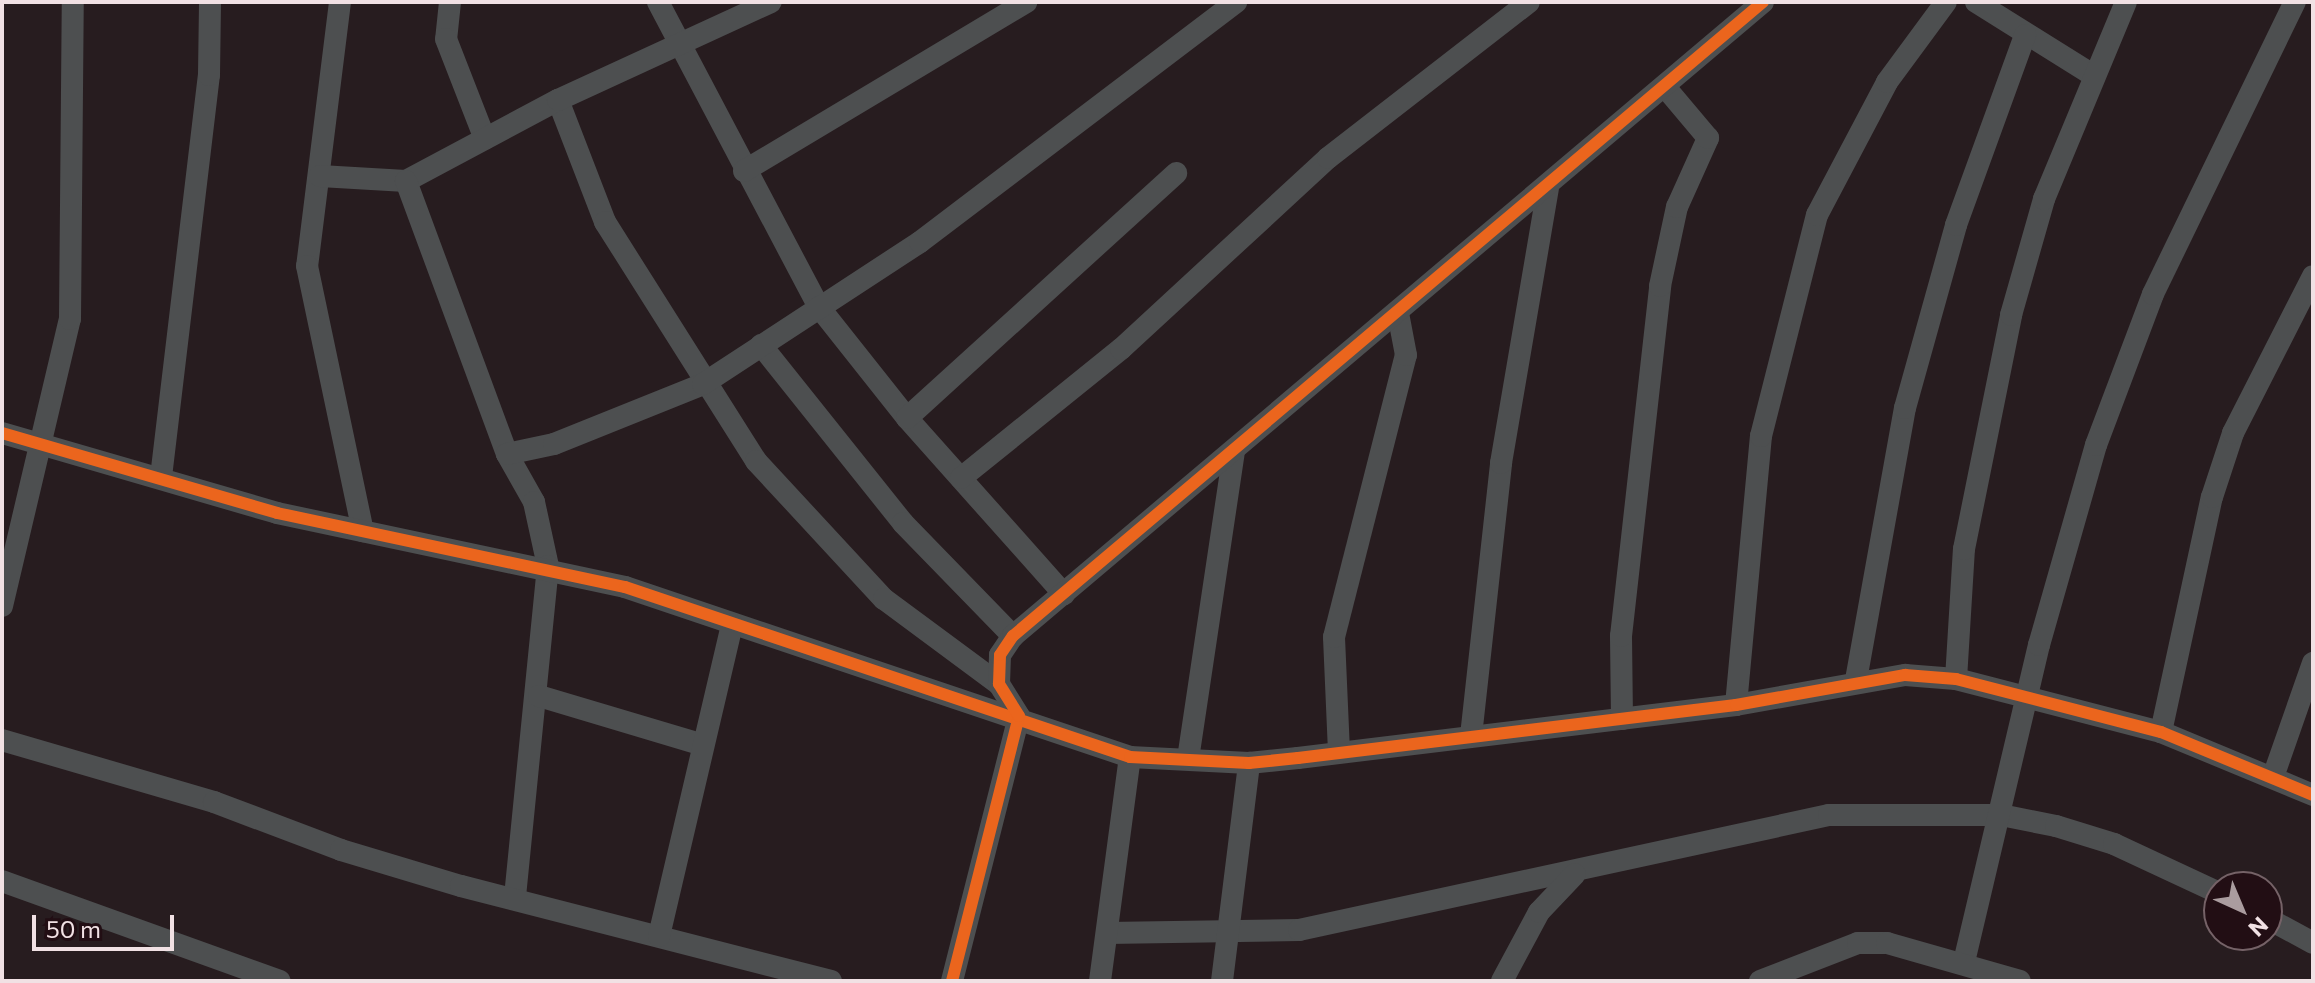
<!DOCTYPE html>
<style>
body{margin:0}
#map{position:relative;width:2315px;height:983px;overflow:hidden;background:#271c1f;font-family:Commissioner,sans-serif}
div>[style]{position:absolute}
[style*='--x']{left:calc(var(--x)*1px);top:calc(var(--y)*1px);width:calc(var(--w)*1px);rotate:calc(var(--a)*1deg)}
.street>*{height:22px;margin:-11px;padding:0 11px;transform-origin:11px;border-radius:11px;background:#4d4f50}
.cycleway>*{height:12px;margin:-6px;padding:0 6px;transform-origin:6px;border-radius:6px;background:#eb651d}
span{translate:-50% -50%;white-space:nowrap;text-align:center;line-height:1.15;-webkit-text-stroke:8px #220e14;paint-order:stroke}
.frame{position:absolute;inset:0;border:4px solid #f1e1e4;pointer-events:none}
.north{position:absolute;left:2203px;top:871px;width:80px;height:80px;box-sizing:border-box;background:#220e14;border:2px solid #756267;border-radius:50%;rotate:136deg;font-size:22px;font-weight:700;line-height:32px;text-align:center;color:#f1e1e4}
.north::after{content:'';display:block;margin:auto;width:28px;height:36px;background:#aa9c9f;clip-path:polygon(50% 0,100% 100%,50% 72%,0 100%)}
.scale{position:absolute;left:32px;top:915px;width:142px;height:36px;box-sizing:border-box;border:4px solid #f1e1e4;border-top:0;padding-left:10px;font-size:24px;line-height:28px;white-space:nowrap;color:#f1e1e4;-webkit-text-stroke:6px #220e14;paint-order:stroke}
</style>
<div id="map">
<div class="street">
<i style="--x:340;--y:2;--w:266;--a:97.1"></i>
<i style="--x:307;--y:266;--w:271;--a:78.1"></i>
<i style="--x:450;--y:2;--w:37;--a:96"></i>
<i style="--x:446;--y:39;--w:107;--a:68.7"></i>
<i style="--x:658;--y:2;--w:345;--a:62.2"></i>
<i style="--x:819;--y:307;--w:142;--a:51.6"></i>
<i style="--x:907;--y:418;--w:236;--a:48.3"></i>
<i style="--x:1976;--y:2;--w:138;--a:32"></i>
<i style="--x:558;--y:100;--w:131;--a:68.9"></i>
<i style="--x:605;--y:222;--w:283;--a:57.7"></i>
<i style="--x:756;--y:461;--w:188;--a:47.2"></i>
<i style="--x:884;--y:599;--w:143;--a:36.5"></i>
<i style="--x:744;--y:171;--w:329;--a:-30.9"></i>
<i style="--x:320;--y:176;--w:86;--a:3.3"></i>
<i style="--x:406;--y:181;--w:172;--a:-28.1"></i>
<i style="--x:558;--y:100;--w:234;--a:-24.7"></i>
<i style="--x:406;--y:181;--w:291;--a:69.7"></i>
<i style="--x:507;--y:454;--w:55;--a:60.6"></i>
<i style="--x:534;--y:502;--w:66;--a:77.7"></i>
<i style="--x:548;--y:566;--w:335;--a:95.7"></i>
<i style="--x:761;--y:345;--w:228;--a:51.4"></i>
<i style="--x:903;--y:523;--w:158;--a:45.8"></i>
<i style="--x:907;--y:418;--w:364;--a:-42.3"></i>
<i style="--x:2;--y:433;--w:286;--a:16.2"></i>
<i style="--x:277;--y:513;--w:356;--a:12"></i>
<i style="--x:625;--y:587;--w:533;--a:18.6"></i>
<i style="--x:1130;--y:757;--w:119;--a:2.9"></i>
<i style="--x:1249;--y:763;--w:49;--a:-5.8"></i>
<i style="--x:1298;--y:758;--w:441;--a:-6.9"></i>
<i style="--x:1736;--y:705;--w:172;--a:-10.1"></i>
<i style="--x:1905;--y:675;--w:51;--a:4.5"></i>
<i style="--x:1956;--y:679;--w:212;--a:14.5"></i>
<i style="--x:2161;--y:732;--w:165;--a:22.5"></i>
<i style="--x:507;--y:454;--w:48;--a:-12"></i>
<i style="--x:554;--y:444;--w:161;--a:-21.9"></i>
<i style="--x:703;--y:384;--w:259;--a:-33.2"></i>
<i style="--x:920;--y:242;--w:397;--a:-37.2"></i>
<i style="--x:161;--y:477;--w:405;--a:-83.2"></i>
<i style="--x:209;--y:75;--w:73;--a:-89.2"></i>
<i style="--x:961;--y:478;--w:206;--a:-38.9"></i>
<i style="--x:1121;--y:349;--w:282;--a:-42.7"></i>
<i style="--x:1328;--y:158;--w:254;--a:-37.8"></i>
<i style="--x:2;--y:606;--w:295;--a:-76.7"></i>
<i style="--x:70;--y:319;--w:317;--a:-89.5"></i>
<i style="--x:1956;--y:679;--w:130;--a:-86.5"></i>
<i style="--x:1964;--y:549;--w:239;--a:-78.6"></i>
<i style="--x:2011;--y:315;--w:121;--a:-74.1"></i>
<i style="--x:2044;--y:199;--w:213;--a:-67.4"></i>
<i style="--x:1856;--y:680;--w:276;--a:-79.8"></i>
<i style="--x:1905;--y:408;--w:190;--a:-74.4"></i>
<i style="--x:1956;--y:225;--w:202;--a:-70"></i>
<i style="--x:539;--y:696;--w:171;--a:16.6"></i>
<i style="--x:1736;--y:705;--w:270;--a:-84.7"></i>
<i style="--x:1761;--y:436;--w:228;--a:-75.8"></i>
<i style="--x:1817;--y:215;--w:150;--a:-62.2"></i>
<i style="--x:1887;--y:82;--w:99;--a:-53.6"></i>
<i style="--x:1622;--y:719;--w:83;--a:-90.7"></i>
<i style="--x:1621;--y:636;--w:352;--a:-83.6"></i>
<i style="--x:1660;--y:286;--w:81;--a:-77.9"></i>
<i style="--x:1677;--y:207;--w:76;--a:-65.8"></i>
<i style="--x:1708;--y:138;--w:67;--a:-130.1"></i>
<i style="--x:2161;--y:732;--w:240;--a:-77.8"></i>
<i style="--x:2212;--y:497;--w:67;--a:-71.8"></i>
<i style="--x:2233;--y:433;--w:176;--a:-63"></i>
<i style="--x:1471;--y:736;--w:275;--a:-83.7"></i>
<i style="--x:1501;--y:463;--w:278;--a:-80.3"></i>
<i style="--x:2;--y:740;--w:221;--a:16.3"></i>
<i style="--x:214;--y:802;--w:136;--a:20.7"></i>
<i style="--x:341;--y:850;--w:125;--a:16.7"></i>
<i style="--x:461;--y:886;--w:382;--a:14.4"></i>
<i style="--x:1339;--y:752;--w:115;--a:-92.5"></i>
<i style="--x:1334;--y:637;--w:291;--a:-75.7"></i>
<i style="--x:1406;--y:355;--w:43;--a:-100.8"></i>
<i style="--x:1188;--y:759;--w:309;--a:-81.5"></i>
<i style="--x:2273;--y:777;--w:121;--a:-70.7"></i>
<i style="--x:2;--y:881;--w:295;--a:19.8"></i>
<i style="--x:2267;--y:918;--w:52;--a:28.5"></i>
<i style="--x:1107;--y:933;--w:192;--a:-0.9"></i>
<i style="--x:1299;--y:930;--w:542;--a:-12.24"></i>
<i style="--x:1829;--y:815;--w:172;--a:0"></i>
<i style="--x:2001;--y:815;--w:56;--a:11.3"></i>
<i style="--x:2056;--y:826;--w:61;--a:17.2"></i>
<i style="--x:2114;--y:844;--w:116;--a:25"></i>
<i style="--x:659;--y:936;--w:320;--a:-76.8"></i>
<i style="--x:1964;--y:962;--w:326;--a:-76.7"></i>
<i style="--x:2039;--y:645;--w:208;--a:-74.1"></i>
<i style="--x:2096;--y:445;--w:161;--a:-69.3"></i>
<i style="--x:2153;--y:294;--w:325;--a:-64.1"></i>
<i style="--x:952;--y:981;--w:273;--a:-75.8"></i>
<i style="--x:1019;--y:716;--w:38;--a:-122"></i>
<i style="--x:999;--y:684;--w:29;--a:-88"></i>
<i style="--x:1000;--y:655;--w:23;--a:-56"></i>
<i style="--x:1013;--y:636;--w:982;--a:-40.21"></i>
<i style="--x:1100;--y:981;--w:226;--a:-82.4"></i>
<i style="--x:1222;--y:981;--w:220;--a:-82.9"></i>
<i style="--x:1502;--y:981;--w:78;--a:-61.8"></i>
<i style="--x:1539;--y:912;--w:52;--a:-46.5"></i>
<i style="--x:1760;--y:981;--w:105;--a:-21.2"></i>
<i style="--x:1858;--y:943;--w:29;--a:0"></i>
<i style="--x:1887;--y:943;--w:138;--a:15.9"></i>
</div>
<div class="cycleway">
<i style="--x:2;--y:433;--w:286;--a:16.2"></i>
<i style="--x:277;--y:513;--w:356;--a:12"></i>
<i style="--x:625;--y:587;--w:533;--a:18.6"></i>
<i style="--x:1130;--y:757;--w:119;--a:2.9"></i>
<i style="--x:1249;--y:763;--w:49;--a:-5.8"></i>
<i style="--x:1298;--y:758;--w:441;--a:-6.9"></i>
<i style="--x:1736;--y:705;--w:172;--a:-10.1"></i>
<i style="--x:1905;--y:675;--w:51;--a:4.5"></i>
<i style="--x:1956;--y:679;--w:212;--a:14.5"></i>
<i style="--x:2161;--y:732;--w:165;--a:22.5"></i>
<i style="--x:952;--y:981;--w:273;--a:-75.8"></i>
<i style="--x:1019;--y:716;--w:38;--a:-122"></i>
<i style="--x:999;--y:684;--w:29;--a:-88"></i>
<i style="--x:1000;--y:655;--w:23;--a:-56"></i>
<i style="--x:1013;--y:636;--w:982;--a:-40.21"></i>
</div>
<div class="frame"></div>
<div class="north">N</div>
<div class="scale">50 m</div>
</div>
